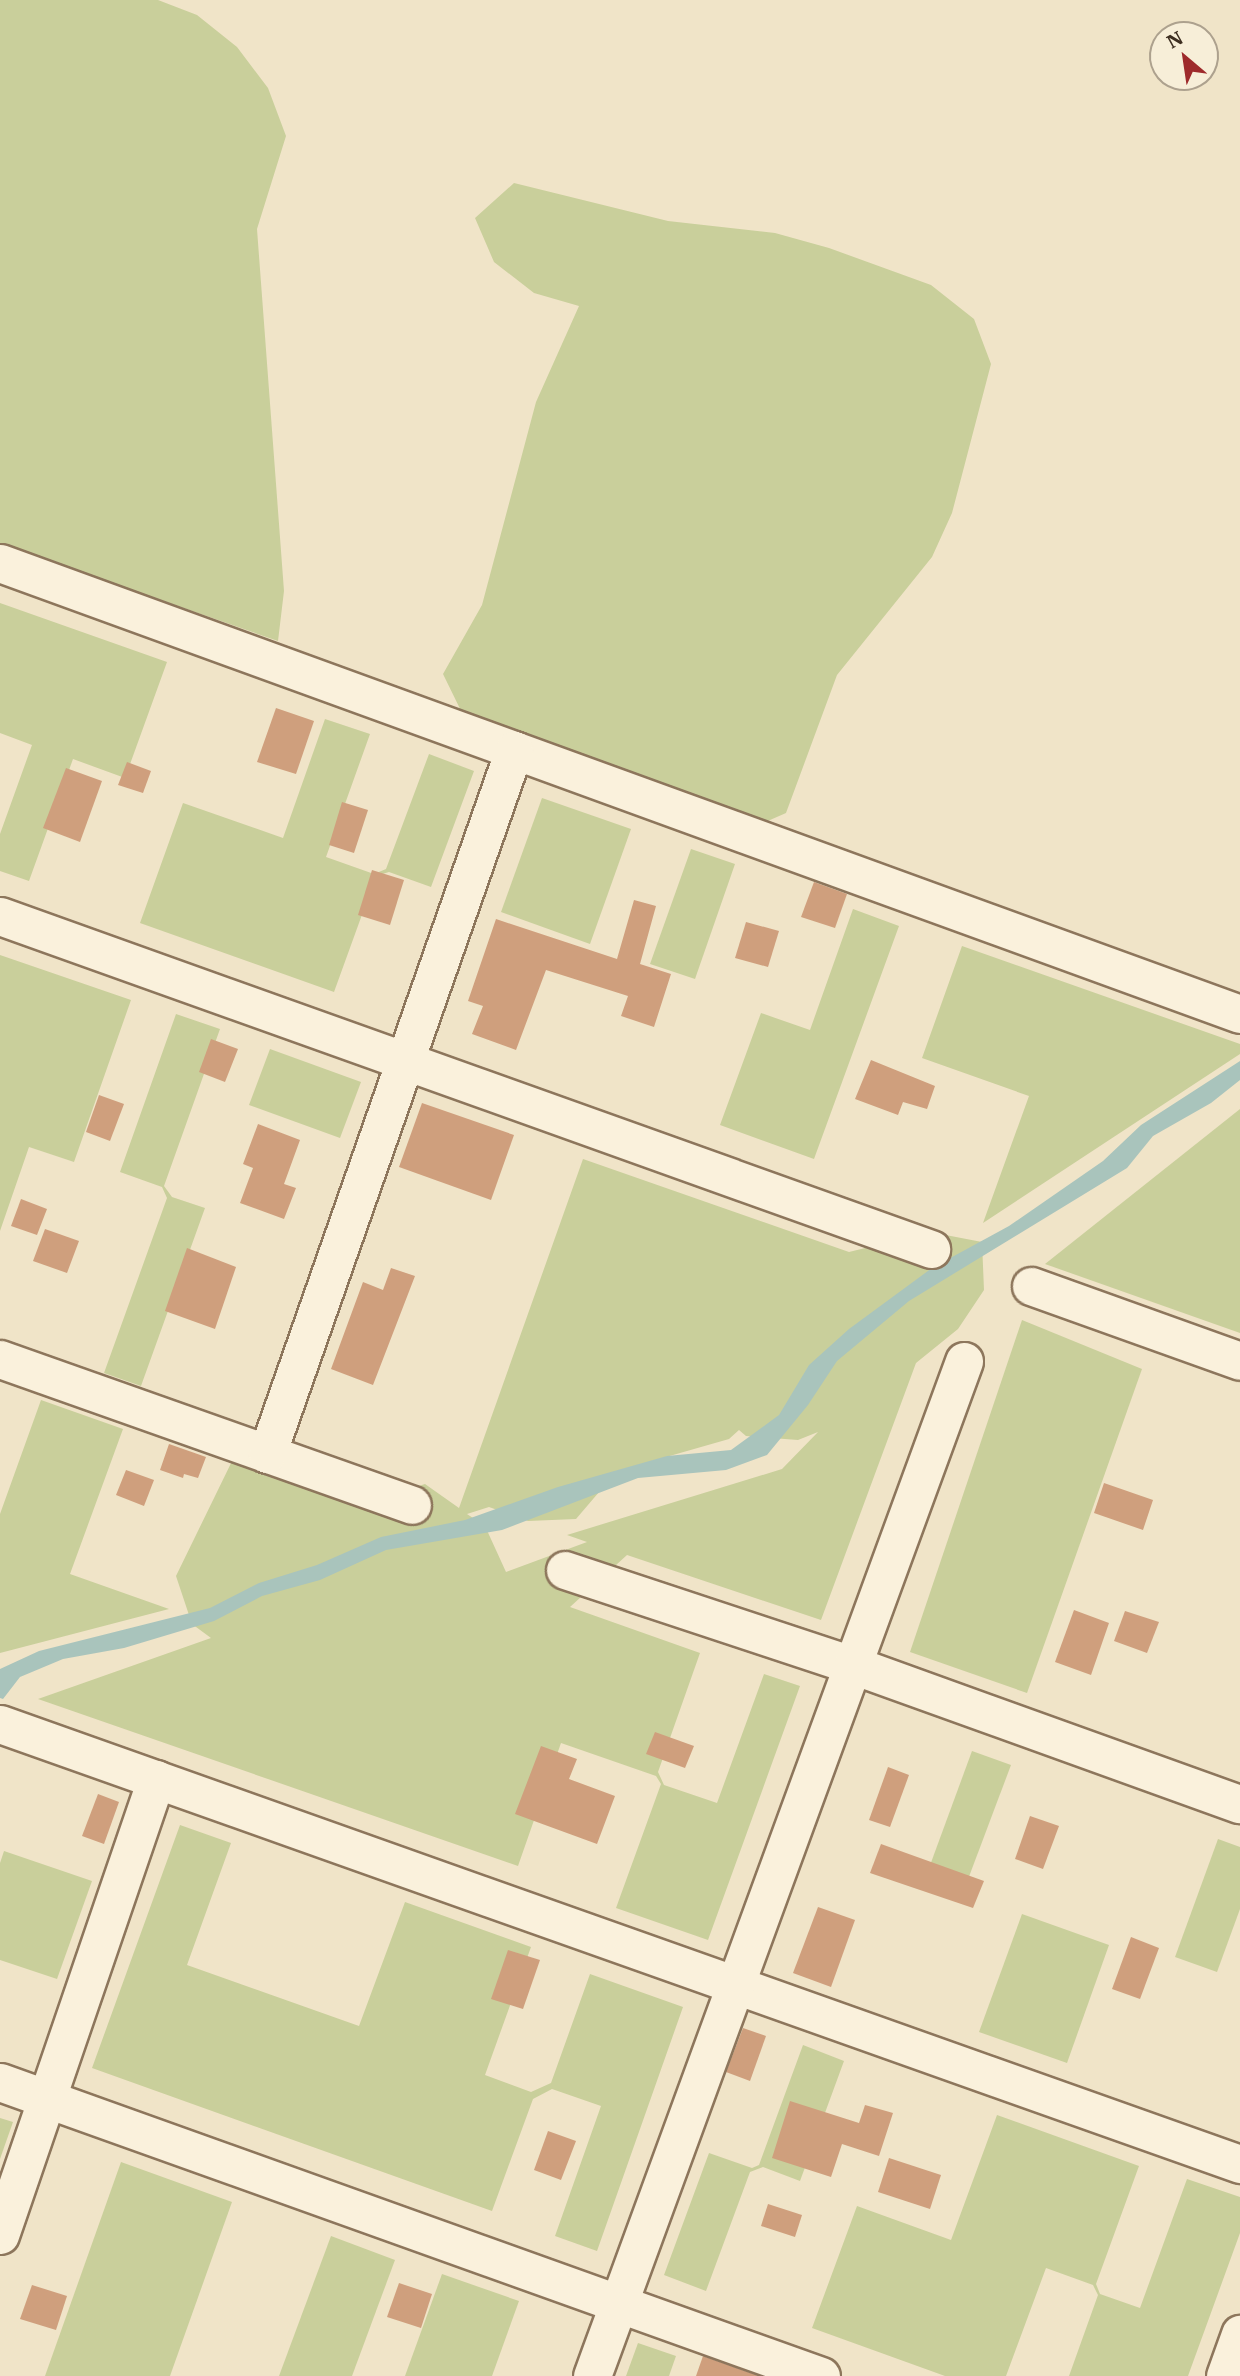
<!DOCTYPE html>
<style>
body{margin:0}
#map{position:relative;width:1240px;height:2376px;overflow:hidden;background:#f0e4c8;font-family:"IBM Plex Serif",serif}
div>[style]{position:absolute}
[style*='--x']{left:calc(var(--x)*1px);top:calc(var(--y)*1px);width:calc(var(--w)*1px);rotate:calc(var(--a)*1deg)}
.green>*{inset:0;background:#c9cf9b}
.water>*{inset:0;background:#a9c4bc}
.building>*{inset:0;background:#cf9f7d}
.roads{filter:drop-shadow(2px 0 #8d765c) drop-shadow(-2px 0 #8d765c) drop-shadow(0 2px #8d765c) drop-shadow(0 -2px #8d765c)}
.minor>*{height:37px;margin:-18.5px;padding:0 18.5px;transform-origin:18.5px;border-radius:18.5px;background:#faf1dc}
span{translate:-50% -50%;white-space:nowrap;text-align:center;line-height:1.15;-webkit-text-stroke:6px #f7eed8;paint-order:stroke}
.north{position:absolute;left:1149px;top:21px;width:70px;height:70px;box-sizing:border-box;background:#f7eed8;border:2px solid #ada18e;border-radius:50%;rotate:331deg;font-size:19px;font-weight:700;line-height:28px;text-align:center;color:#3d2e20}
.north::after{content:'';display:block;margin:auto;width:24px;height:32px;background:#9e2a2b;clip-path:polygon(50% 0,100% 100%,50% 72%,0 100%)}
</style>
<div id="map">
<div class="green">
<i style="clip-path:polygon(0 0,158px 0,197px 15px,237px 47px,268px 88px,286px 136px,257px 229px,284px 591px,278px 641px,0 544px)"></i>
<i style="clip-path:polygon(514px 183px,668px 221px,775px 233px,829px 248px,931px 285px,974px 319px,991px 364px,952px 513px,932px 557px,837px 675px,786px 813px,743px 832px,465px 719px,443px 674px,482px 605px,536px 402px,579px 306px,534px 293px,494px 262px,475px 218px)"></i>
<i style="clip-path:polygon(0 603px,167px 662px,125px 778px,73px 759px,29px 881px,0 871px,0 834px,32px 745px,0 733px)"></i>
<i style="clip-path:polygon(325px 719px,370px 734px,326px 857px,374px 874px,386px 869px,429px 754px,474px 771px,431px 887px,389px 872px,376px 876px,334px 992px,140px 923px,183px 803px,283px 838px)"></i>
<i style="clip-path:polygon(542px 798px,631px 829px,590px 944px,501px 912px)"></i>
<i style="clip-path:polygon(691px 849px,735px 864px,695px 979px,650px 964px)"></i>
<i style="clip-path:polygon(853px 909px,899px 926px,814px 1159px,720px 1125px,761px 1013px,810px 1030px)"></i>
<i style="clip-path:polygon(962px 946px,1240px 1044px,1240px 1054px,983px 1223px,1029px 1096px,922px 1058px)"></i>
<i style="clip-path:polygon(0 955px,131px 1000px,74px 1162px,29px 1147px,0 1231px)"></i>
<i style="clip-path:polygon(176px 1014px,220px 1029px,164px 1186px,172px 1197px,205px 1208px,141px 1386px,104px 1373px,167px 1198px,162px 1187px,120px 1172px)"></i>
<i style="clip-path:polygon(270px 1049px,361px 1082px,340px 1138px,249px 1105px)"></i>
<i style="clip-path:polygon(1240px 1109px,1240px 1333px,1045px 1264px)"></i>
<i style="clip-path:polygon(evenodd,583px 1159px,849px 1252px,930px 1232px,982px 1242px,984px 1290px,958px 1329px,916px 1363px,821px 1620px,627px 1555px,570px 1607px,700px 1653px,658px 1772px,664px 1785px,717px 1803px,764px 1674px,800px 1686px,708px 1940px,616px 1908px,661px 1784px,656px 1776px,561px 1743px,518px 1866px,38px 1699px,211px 1638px,192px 1624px,176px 1576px,235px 1455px,365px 1503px,425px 1484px,459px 1508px,583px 1159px,739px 1430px,746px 1436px,798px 1440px,818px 1432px,782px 1469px,567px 1535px,587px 1542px,506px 1572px,485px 1526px,467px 1514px,489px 1507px,528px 1521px,576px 1519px,617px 1471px,729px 1439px,739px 1430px)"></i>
<i style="clip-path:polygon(1022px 1320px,1142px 1369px,1027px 1693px,910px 1652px)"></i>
<i style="clip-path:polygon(41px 1400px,123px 1429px,70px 1574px,169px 1609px,0 1653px,0 1514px)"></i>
<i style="clip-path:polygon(972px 1751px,1011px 1765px,967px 1882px,929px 1868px)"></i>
<i style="clip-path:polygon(180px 1825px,231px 1843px,187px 1965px,359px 2026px,405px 1902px,531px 1947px,485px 2075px,531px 2092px,551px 2083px,590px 1974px,683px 2007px,597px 2251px,555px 2236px,601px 2106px,552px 2089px,533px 2099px,492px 2211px,92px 2068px)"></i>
<i style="clip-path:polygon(1218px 1839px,1240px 1847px,1240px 1909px,1217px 1972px,1175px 1957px)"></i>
<i style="clip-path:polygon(4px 1851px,92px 1881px,57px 1979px,0 1960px,0 1863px)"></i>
<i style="clip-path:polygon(1022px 1914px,1109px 1945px,1067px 2063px,979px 2032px)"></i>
<i style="clip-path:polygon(803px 2045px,844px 2061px,800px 2181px,763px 2167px,750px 2172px,706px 2291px,664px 2275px,709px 2153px,752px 2168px,759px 2165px)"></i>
<i style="clip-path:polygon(997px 2115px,1139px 2166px,1096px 2284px,1100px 2294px,1140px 2308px,1187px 2179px,1240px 2197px,1240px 2233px,1188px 2376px,1069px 2376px,1098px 2295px,1093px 2285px,1046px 2268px,1006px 2376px,945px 2376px,812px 2328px,857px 2206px,951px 2240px)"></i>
<i style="clip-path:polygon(0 2118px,13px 2122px,0 2159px)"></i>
<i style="clip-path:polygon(121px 2162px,232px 2202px,170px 2376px,45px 2376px)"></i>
<i style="clip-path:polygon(331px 2236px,395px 2260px,352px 2376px,279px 2376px)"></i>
<i style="clip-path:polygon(442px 2274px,519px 2301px,492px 2376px,405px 2376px)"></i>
<i style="clip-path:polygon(638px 2343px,676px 2356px,669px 2376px,626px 2376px)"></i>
</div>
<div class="water">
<i style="clip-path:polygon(1240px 1061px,1240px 1080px,1211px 1103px,1153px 1136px,1127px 1168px,909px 1301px,837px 1361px,808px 1405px,767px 1455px,726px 1470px,638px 1478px,502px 1530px,386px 1550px,320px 1580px,262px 1596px,214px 1621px,124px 1648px,63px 1659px,20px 1677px,3px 1699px,0 1698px,0 1669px,39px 1651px,210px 1608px,259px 1583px,317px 1565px,381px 1537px,465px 1520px,558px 1487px,667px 1456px,731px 1450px,779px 1415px,809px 1365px,849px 1329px,932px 1268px,1009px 1226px,1103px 1161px,1141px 1125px)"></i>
</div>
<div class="building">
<i style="clip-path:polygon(276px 708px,314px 721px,296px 774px,257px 762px)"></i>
<i style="clip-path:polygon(127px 762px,151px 771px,143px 793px,118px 785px)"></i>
<i style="clip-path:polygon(66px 768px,102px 781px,80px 842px,43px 828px)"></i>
<i style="clip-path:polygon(342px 802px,368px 810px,354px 853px,329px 845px)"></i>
<i style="clip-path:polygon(372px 870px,404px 880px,390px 925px,358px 915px)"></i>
<i style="clip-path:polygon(814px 882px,847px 894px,835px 928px,801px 917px)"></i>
<i style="clip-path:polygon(634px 900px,656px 906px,640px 964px,671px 974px,654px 1027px,621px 1016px,628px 996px,546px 970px,516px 1050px,472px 1034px,483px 1006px,468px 1001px,496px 919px,617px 959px)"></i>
<i style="clip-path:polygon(746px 922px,779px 931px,768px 967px,735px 958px)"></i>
<i style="clip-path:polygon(211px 1039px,238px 1049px,225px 1082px,199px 1072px)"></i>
<i style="clip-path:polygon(871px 1060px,935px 1086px,927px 1109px,903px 1102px,898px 1115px,855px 1099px)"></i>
<i style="clip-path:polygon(99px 1095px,124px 1104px,110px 1141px,86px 1132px)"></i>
<i style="clip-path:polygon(422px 1103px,514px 1135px,491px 1200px,399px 1167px)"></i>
<i style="clip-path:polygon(258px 1124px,300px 1140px,284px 1184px,296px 1188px,284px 1219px,240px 1203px,253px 1168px,243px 1164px)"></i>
<i style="clip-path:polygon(21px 1199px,47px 1209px,37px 1235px,11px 1226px)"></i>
<i style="clip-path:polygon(45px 1229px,79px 1241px,67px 1273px,33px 1261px)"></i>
<i style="clip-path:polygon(187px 1248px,236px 1267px,215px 1329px,165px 1311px)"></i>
<i style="clip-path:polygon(391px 1268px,415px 1276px,373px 1385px,331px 1369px,363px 1282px,383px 1290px)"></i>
<i style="clip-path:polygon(169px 1444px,206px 1457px,198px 1478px,184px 1474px,183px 1478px,160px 1470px)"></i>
<i style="clip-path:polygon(126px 1470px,154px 1480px,144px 1506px,116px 1495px)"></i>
<i style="clip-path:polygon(1104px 1483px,1153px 1500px,1143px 1530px,1094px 1513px)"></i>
<i style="clip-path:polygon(1074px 1610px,1109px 1623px,1091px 1675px,1055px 1662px)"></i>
<i style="clip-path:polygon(1125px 1611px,1159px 1622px,1147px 1653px,1114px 1641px)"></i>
<i style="clip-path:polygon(655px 1732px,694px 1746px,685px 1768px,646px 1754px)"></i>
<i style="clip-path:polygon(541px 1746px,577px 1759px,569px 1779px,615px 1796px,597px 1844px,515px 1814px)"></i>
<i style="clip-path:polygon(888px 1767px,909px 1775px,890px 1827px,869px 1820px)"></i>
<i style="clip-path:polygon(98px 1794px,119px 1802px,104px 1844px,82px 1836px)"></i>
<i style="clip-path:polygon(1030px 1816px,1059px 1826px,1043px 1869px,1015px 1859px)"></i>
<i style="clip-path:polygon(881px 1844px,984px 1881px,973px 1908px,870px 1873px)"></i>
<i style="clip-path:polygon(818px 1907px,855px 1920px,831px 1987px,793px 1973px)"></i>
<i style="clip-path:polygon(1131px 1937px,1159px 1948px,1140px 1999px,1112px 1989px)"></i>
<i style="clip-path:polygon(508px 1950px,540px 1960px,523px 2009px,491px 1999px)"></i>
<i style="clip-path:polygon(743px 2028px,766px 2036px,750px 2081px,726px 2072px)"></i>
<i style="clip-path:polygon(790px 2101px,859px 2123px,865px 2105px,893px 2113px,879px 2156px,842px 2144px,831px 2177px,772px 2158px)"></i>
<i style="clip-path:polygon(548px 2131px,576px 2141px,561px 2180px,534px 2170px)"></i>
<i style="clip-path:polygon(889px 2158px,941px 2175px,930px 2209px,878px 2192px)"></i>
<i style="clip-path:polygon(768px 2204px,802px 2215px,795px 2237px,761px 2226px)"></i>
<i style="clip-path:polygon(399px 2283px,432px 2294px,421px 2328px,387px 2317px)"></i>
<i style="clip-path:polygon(32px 2285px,67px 2296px,56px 2330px,20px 2319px)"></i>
<i style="clip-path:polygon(703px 2356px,759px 2376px,696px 2376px)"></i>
</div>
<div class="roads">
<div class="minor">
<i style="--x:0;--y:563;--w:1319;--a:19.99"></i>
<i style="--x:0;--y:916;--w:989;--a:19.68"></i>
<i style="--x:1031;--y:1286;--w:222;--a:19.7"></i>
<i style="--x:0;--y:1359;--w:437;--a:19.5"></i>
<i style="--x:267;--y:1454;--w:746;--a:-70.67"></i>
<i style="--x:565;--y:1570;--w:303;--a:18.3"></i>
<i style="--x:853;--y:1665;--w:411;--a:19.8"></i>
<i style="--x:0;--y:1724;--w:1316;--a:19.54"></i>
<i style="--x:0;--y:2082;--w:872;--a:19.7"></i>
<i style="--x:0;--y:2235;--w:482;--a:-71.1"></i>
<i style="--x:592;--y:2376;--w:1081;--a:-69.87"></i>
<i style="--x:1225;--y:2376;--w:45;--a:-70.3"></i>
</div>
</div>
<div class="north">N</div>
</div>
